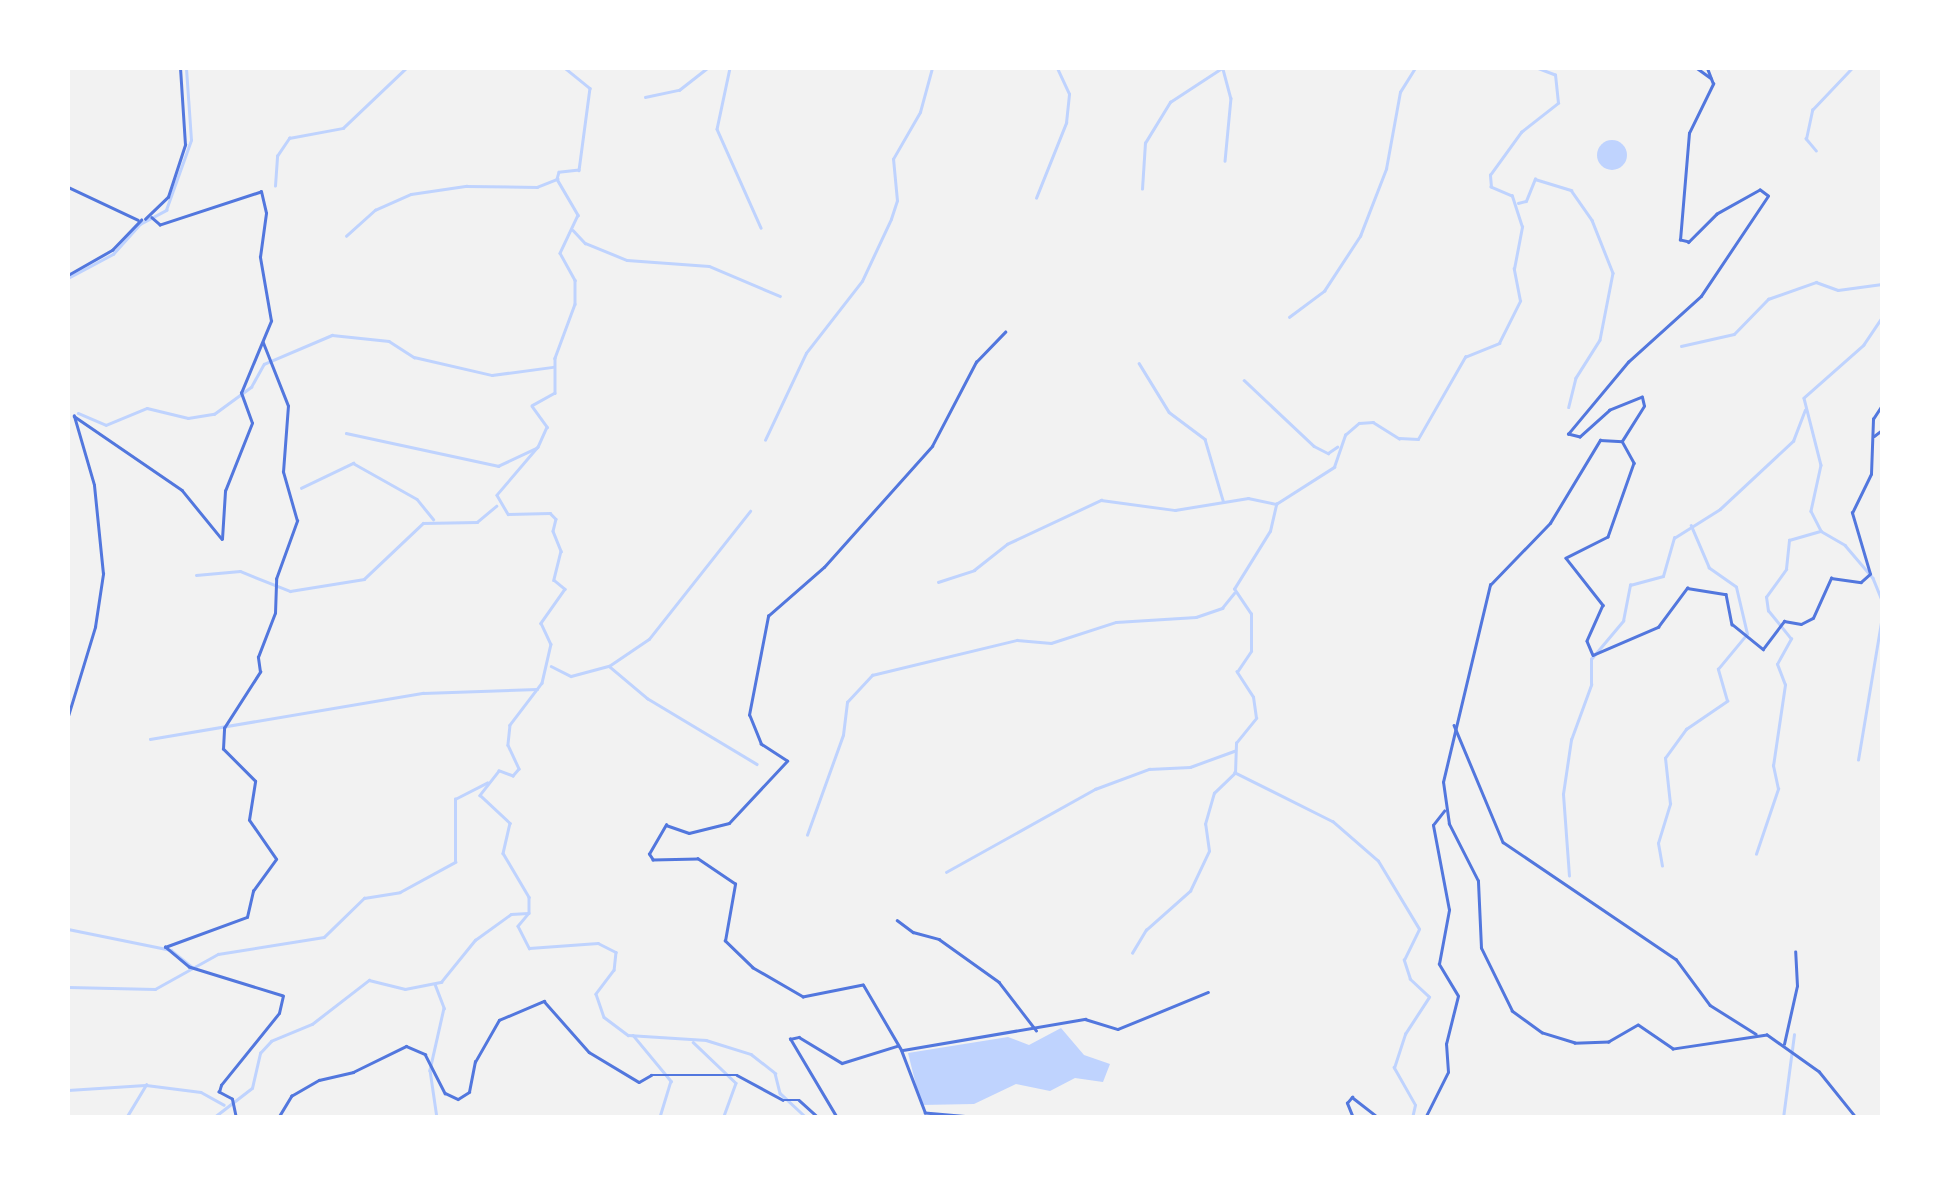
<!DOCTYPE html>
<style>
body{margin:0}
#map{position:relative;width:1950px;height:1185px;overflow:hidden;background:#f2f2f2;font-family:"Varela Round",sans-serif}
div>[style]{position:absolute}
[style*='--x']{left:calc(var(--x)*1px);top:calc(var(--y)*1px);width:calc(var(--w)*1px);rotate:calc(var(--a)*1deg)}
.water>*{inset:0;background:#bfd3fe}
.round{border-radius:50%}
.stream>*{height:2.5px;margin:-1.25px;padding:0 1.25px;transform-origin:1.25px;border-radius:1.25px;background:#bfd3fe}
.minor>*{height:2.5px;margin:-1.25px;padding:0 1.25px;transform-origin:1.25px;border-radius:1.25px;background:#5277de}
.tertiary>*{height:2.5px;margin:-1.25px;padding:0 1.25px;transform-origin:1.25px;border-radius:1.25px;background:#5277de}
span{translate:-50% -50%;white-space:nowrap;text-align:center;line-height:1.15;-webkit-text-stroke:8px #fff;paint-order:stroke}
.frame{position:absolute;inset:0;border:70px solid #fff;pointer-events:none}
</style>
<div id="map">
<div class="water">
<i class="round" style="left:1597px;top:140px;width:30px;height:30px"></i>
<i style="clip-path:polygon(1061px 1028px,1084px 1055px,1110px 1064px,1103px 1082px,1075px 1078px,1050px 1091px,1016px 1084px,974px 1104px,921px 1105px,908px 1053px,1008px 1037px,1029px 1045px)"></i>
</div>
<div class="stream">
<i style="--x:565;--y:68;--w:32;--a:39"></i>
<i style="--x:590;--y:88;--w:83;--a:97.6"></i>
<i style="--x:579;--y:170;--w:20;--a:174"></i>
<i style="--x:559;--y:172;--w:7;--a:106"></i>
<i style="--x:557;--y:179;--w:42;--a:59.7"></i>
<i style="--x:578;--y:215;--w:42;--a:115.3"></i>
<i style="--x:560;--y:253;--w:31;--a:61"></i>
<i style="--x:575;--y:280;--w:24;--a:90"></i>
<i style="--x:575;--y:304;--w:58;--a:110.3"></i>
<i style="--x:555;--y:358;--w:35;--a:90"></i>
<i style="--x:555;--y:393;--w:26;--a:151"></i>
<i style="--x:532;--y:406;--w:26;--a:54"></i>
<i style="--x:547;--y:427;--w:22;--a:114"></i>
<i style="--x:538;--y:447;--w:63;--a:130.5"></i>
<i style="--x:497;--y:495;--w:22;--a:60"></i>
<i style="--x:508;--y:514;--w:42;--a:-1.4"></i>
<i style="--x:550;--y:513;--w:8;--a:45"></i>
<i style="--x:556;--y:519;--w:12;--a:104"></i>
<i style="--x:553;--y:531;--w:22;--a:68"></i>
<i style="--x:561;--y:551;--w:30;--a:104"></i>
<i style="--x:554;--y:580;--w:14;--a:39"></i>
<i style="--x:565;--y:589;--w:42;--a:125.2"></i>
<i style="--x:541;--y:623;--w:23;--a:65"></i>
<i style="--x:551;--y:644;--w:40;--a:103"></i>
<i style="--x:542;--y:683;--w:53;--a:127.3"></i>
<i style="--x:510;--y:725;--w:20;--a:96"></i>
<i style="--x:508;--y:745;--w:26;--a:65"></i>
<i style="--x:519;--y:769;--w:9;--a:131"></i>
<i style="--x:513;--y:776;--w:15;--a:-160"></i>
<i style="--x:499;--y:771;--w:31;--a:128"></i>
<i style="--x:480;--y:795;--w:41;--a:43"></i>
<i style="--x:510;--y:823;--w:31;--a:103"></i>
<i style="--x:503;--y:853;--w:51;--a:59.4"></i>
<i style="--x:529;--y:897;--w:16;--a:90"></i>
<i style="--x:529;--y:913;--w:17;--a:130"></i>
<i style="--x:518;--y:926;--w:25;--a:63"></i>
<i style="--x:529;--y:948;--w:69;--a:-4.1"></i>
<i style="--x:598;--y:943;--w:20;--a:27"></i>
<i style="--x:616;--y:952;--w:18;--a:96"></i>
<i style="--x:614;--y:970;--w:30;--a:127"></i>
<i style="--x:596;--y:994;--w:24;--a:71"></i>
<i style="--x:604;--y:1017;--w:30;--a:37"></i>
<i style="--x:628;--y:1035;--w:78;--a:3.7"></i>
<i style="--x:706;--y:1040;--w:47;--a:17.3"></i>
<i style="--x:751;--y:1054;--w:31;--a:38"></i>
<i style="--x:775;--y:1073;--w:21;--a:76"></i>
<i style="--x:780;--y:1093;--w:37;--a:43"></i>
<i style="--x:730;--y:68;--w:62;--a:102"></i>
<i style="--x:717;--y:129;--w:108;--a:66"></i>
<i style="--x:1223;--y:69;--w:30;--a:75"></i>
<i style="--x:1231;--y:98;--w:63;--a:95.4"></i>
<i style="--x:645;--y:97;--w:35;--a:-12"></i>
<i style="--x:679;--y:90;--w:36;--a:-38"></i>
<i style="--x:1816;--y:151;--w:16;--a:-130"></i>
<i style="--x:1806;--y:139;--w:30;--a:-78"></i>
<i style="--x:1812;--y:110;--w:58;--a:-46.4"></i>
<i style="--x:275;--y:186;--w:30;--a:-86"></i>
<i style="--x:277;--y:156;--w:22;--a:-56"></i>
<i style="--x:289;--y:138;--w:55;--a:-10.5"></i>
<i style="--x:343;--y:128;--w:87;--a:-43.6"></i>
<i style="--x:1142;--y:189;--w:46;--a:-86.3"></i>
<i style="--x:1145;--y:143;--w:48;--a:-58.6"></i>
<i style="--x:1170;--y:102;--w:62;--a:-33.2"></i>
<i style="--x:1036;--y:198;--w:81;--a:-68.2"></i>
<i style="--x:1066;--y:123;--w:29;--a:-84"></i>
<i style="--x:1069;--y:94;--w:29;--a:-115"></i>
<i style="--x:1518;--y:203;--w:8;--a:-14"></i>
<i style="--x:1526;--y:201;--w:24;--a:-68"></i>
<i style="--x:1535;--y:179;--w:38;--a:17"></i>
<i style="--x:1571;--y:190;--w:37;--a:55"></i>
<i style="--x:1592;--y:220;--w:57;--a:68.4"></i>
<i style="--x:1613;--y:273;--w:68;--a:101"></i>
<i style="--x:1600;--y:340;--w:45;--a:122.3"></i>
<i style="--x:1576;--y:378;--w:30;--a:104"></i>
<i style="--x:573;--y:230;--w:18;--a:47"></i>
<i style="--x:585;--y:243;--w:45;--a:22"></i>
<i style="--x:627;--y:260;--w:82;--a:4.2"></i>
<i style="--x:709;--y:266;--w:77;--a:22.9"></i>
<i style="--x:346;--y:236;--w:39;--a:-42"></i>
<i style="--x:375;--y:210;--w:39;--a:-24"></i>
<i style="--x:411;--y:194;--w:56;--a:-8.3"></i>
<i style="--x:466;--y:186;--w:71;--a:0.8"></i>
<i style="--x:537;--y:187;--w:22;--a:-22"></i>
<i style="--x:68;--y:278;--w:51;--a:-28.1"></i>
<i style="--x:113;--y:254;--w:40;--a:-48"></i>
<i style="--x:140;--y:224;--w:30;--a:-28"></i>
<i style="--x:166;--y:210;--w:74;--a:-70.3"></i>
<i style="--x:191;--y:140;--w:72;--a:-94"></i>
<i style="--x:1289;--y:317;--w:44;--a:-36.6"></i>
<i style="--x:1324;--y:291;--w:66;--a:-56.8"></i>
<i style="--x:1360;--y:236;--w:72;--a:-68.8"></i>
<i style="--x:1386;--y:169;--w:78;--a:-79.7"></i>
<i style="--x:1400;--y:92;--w:28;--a:-58"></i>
<i style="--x:1882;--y:318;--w:32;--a:124"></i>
<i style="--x:1864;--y:345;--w:80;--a:138.5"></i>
<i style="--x:1804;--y:398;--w:69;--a:75.8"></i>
<i style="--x:1821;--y:465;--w:47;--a:102.3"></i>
<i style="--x:1811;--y:511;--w:22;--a:63"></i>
<i style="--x:1821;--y:531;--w:28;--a:30"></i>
<i style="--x:1845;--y:545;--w:43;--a:49.7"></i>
<i style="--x:1873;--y:578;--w:24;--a:68"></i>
<i style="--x:1681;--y:346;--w:54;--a:-12.8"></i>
<i style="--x:1734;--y:334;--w:49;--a:-45.8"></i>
<i style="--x:1768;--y:299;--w:51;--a:-19.5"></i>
<i style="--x:1816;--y:282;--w:23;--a:20"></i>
<i style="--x:1838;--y:290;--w:44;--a:-7.8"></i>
<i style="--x:1139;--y:363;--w:57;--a:58.5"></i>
<i style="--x:1169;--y:412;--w:45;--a:36.9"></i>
<i style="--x:1205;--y:439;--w:64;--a:73.6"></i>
<i style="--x:1244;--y:380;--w:96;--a:43.3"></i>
<i style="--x:1314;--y:446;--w:16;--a:27"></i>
<i style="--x:1328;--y:453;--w:11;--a:-34"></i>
<i style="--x:78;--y:413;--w:30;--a:23"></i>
<i style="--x:106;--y:425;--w:44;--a:-22.5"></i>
<i style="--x:147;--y:408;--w:42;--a:13.7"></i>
<i style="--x:188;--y:418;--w:26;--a:-9"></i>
<i style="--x:214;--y:414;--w:46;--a:-36.1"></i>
<i style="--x:251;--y:387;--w:26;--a:-61"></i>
<i style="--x:264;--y:364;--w:74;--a:-23.1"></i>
<i style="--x:332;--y:335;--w:57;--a:6"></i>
<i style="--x:389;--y:341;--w:30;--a:33"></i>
<i style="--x:414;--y:357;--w:80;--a:13"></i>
<i style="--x:492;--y:375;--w:61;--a:-7.6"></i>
<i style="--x:346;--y:433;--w:156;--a:12.2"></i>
<i style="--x:498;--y:466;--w:42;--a:-25.3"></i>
<i style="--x:765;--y:440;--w:96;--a:-64.8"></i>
<i style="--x:806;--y:353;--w:91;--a:-52.1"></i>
<i style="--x:862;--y:281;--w:68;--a:-64.9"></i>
<i style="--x:891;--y:219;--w:19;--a:-72"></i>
<i style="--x:897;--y:201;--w:42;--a:-95.4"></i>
<i style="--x:893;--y:159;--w:54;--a:-60.1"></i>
<i style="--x:920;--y:112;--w:46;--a:-74.7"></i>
<i style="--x:301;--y:488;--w:58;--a:-25.7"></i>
<i style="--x:353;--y:463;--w:73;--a:29.4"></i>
<i style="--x:417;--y:499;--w:26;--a:51"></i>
<i style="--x:196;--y:575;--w:44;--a:-5.2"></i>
<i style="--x:240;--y:571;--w:54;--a:21.8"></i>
<i style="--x:290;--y:591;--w:75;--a:-9.2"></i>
<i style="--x:364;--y:579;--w:81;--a:-43.5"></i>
<i style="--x:423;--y:523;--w:54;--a:-1.1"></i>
<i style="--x:477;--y:522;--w:25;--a:-40"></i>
<i style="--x:938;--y:582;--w:38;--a:-18"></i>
<i style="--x:974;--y:570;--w:42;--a:-38.2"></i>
<i style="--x:1007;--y:544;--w:104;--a:-25.1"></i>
<i style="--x:1101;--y:500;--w:75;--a:7.7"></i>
<i style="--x:1175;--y:510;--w:74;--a:-9.3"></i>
<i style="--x:1248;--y:498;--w:29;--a:12"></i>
<i style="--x:551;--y:666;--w:22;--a:27"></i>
<i style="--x:571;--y:676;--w:39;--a:-15"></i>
<i style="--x:609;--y:666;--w:50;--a:40.1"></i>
<i style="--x:647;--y:698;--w:128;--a:31"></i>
<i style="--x:609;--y:666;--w:48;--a:-34"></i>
<i style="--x:649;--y:639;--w:163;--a:-51.7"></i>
<i style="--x:150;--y:739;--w:277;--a:-9.6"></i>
<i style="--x:423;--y:693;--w:114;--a:-2"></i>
<i style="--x:1858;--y:760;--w:145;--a:-80.5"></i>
<i style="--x:807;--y:835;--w:106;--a:-70.2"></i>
<i style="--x:843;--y:735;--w:33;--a:-83"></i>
<i style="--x:847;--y:702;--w:37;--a:-47"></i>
<i style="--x:872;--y:675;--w:149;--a:-13.6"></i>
<i style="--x:1017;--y:640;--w:34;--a:5"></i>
<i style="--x:1051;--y:643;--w:68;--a:-17.9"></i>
<i style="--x:1116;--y:622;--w:80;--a:-3.6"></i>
<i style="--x:1196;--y:617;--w:28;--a:-19"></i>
<i style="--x:1222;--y:608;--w:19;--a:-51"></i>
<i style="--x:1756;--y:854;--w:69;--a:-71.3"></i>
<i style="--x:1778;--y:789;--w:24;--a:-102"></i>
<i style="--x:1773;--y:766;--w:82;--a:-81.6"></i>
<i style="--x:1785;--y:685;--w:22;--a:-111"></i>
<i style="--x:1777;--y:664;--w:29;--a:-61"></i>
<i style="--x:1791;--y:639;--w:36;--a:-129"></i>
<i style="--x:1768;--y:611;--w:14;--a:-98"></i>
<i style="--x:1766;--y:597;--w:34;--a:-54"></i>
<i style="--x:1786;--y:569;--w:29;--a:-84"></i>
<i style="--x:1789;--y:540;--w:33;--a:-16"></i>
<i style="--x:1662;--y:866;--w:23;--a:-100"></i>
<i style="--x:1658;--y:843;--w:41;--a:-72.9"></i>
<i style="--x:1670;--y:804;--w:46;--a:-96.2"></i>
<i style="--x:1665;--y:758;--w:36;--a:-54"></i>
<i style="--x:1686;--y:729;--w:50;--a:-34.3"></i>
<i style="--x:1727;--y:701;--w:33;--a:-106"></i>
<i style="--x:1718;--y:669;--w:45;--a:-50.4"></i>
<i style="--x:1747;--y:634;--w:48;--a:-103.2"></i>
<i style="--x:1736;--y:587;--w:33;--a:-145"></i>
<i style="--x:1709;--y:568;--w:46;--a:-113.2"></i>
<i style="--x:946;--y:872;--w:171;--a:-29.1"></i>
<i style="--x:1095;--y:789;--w:58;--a:-20.3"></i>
<i style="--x:1149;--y:769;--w:41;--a:-2.8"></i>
<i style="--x:1190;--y:767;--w:47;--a:-20"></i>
<i style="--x:1569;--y:876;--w:82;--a:-94.2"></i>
<i style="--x:1563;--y:794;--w:55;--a:-81.6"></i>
<i style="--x:1571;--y:740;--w:59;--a:-70"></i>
<i style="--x:1591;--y:685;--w:26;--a:-90"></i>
<i style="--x:1591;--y:659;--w:50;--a:-49.9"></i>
<i style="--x:1623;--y:621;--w:37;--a:-79"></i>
<i style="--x:1630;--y:585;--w:34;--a:-15"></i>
<i style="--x:1663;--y:576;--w:40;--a:-74"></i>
<i style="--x:1674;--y:538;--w:54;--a:-32.2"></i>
<i style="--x:1720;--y:509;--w:100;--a:-43"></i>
<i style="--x:1793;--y:441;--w:33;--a:-69"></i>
<i style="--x:68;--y:929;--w:105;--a:11.5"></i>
<i style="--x:171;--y:950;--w:27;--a:39"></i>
<i style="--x:1132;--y:953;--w:27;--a:-59"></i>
<i style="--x:1146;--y:930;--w:59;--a:-41.6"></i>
<i style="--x:1190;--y:891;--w:44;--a:-64.6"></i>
<i style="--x:1209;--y:851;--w:27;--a:-98"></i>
<i style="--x:1205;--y:824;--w:32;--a:-74"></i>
<i style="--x:1214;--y:793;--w:28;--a:-44"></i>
<i style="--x:435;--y:984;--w:26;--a:69"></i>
<i style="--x:444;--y:1008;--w:64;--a:102.7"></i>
<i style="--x:430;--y:1070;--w:49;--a:81.7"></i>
<i style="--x:68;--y:987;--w:87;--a:1.3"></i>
<i style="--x:155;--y:989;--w:72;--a:-29.1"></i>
<i style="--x:218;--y:954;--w:107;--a:-9.1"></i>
<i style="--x:324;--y:937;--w:56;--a:-44.3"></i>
<i style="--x:364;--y:898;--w:36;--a:-9"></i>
<i style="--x:400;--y:892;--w:63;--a:-28.6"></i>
<i style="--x:455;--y:862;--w:63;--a:-90"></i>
<i style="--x:455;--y:799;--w:36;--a:-27"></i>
<i style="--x:633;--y:1035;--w:60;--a:50.4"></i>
<i style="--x:671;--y:1081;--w:39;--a:107"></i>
<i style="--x:693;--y:1042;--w:59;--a:43.6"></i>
<i style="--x:736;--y:1083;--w:37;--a:110"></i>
<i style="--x:68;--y:1090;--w:77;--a:-3.7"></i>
<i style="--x:126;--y:1118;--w:39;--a:-59"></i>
<i style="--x:146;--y:1085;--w:55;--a:7.3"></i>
<i style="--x:201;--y:1092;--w:26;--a:29"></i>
<i style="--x:213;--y:1118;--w:49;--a:-37.6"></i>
<i style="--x:252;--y:1088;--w:36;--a:-77"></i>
<i style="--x:260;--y:1053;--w:16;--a:-47"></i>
<i style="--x:271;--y:1041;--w:44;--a:-22.5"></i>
<i style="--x:312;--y:1024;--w:72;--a:-37.7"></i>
<i style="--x:369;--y:980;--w:37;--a:14"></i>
<i style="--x:405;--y:989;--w:37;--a:-11"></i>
<i style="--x:441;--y:982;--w:54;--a:-51"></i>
<i style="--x:475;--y:940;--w:44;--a:-35.8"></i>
<i style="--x:511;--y:914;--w:17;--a:-3"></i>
<i style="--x:1412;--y:1118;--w:13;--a:-77"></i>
<i style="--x:1415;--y:1105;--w:43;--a:-119.6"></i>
<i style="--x:1394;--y:1068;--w:36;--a:-72"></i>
<i style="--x:1405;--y:1034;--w:44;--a:-57"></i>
<i style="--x:1429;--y:997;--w:26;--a:-137"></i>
<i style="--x:1410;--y:979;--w:20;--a:-108"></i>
<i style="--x:1404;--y:960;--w:34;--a:-64"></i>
<i style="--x:1419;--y:929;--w:79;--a:-121.1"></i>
<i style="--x:1378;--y:861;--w:60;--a:-139.1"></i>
<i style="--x:1333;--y:822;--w:110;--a:-153.4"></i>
<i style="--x:1235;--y:773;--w:30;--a:-88"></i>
<i style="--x:1236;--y:743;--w:32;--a:-51"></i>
<i style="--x:1256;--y:718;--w:21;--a:-98"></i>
<i style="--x:1253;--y:697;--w:30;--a:-123"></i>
<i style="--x:1237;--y:672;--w:25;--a:-56"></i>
<i style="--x:1251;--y:651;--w:37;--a:-90"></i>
<i style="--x:1251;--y:614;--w:30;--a:-124"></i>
<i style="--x:1234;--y:589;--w:68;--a:-58.2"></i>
<i style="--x:1270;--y:531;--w:28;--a:-77"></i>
<i style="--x:1276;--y:504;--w:69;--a:-32.5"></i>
<i style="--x:1334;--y:467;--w:34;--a:-71"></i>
<i style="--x:1345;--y:435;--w:18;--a:-41"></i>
<i style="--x:1359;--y:423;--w:14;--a:-4"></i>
<i style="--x:1373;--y:422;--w:31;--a:32"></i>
<i style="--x:1399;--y:438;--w:19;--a:3"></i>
<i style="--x:1418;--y:439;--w:95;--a:-60.2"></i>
<i style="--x:1465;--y:357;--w:37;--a:-22"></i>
<i style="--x:1499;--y:343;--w:47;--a:-63.4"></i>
<i style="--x:1520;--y:301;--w:33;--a:-101"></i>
<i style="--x:1514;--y:269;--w:43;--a:-79.2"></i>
<i style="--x:1522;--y:227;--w:33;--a:-108"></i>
<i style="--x:1512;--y:196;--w:23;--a:-157"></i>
<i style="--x:1491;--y:187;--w:12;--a:-95"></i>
<i style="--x:1490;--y:175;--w:53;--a:-54.2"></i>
<i style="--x:1521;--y:132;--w:47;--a:-38.1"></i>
<i style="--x:1558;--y:103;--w:28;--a:-96"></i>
<i style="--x:1555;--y:75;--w:19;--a:-159"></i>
<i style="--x:1783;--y:1118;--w:84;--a:-82.5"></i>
</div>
<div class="minor">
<i style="--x:1697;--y:68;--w:17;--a:36"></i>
<i style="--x:68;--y:187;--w:77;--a:25.2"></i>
<i style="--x:68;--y:275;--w:51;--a:-29.6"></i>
<i style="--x:112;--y:250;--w:42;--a:-46"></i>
<i style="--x:1874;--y:436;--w:10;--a:-37"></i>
<i style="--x:1622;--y:441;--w:41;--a:-57.8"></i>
<i style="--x:1644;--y:406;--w:9;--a:-103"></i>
<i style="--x:1642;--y:397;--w:35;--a:158"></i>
<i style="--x:1610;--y:410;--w:40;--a:138"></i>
<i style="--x:1580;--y:437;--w:12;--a:-166"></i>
<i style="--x:1568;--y:434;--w:94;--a:-50.2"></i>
<i style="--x:1628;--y:362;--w:98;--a:-42.1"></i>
<i style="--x:1701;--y:296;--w:120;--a:-56.2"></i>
<i style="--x:1768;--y:196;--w:10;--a:-143"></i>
<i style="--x:1760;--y:190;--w:49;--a:150.8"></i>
<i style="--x:1717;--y:214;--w:40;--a:135"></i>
<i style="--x:1689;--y:242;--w:9;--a:-167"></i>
<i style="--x:1680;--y:240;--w:107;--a:-85.2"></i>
<i style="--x:1689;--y:133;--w:55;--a:-63.9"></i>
<i style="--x:1713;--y:84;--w:17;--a:-111"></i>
<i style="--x:68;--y:716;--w:93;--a:-73.1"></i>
<i style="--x:95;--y:627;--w:54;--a:-81.4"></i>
<i style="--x:103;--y:574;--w:89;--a:-95.8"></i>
<i style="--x:94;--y:485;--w:72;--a:-106.2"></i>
<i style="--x:74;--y:416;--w:131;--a:34.4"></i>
<i style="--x:182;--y:490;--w:63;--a:50.8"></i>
<i style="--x:222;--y:539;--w:48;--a:-86.4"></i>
<i style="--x:225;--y:491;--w:73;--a:-68.3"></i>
<i style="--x:252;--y:423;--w:32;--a:-110"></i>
<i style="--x:241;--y:393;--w:78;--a:-67.4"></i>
<i style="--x:271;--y:321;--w:65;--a:-99.8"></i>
<i style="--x:260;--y:257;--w:44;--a:-82.2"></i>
<i style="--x:266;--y:213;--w:22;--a:-103"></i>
<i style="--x:261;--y:192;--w:106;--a:161.9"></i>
<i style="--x:160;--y:225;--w:11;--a:-139"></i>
<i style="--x:1454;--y:725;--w:127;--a:67.3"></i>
<i style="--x:1503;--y:842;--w:209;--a:34.1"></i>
<i style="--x:1676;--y:959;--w:57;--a:53.5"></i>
<i style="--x:1710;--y:1005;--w:54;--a:32.2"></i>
<i style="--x:897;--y:920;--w:20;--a:37"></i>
<i style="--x:913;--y:932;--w:27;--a:15"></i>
<i style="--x:939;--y:939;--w:74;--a:35.6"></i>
<i style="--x:999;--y:982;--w:61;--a:52.4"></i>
<i style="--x:1784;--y:1044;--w:59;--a:-77.4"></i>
<i style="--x:1797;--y:986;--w:34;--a:-93"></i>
<i style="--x:903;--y:1050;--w:185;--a:-9.7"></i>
<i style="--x:1085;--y:1019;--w:34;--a:17"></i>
<i style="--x:1118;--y:1029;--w:97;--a:-22.3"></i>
<i style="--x:1882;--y:1077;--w:12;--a:90"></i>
<i style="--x:236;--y:1118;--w:19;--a:-102"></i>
<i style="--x:232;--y:1099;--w:15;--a:-152"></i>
<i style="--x:219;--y:1092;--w:7;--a:-74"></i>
<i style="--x:221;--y:1085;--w:92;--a:-51.1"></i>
<i style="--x:279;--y:1013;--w:17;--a:-77"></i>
<i style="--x:283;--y:996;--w:98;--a:-162.9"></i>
<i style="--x:189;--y:967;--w:31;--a:-140"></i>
<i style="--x:165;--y:947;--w:87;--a:-20.1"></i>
<i style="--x:247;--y:917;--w:27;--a:-77"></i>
<i style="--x:253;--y:891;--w:39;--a:-54"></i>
<i style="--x:276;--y:859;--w:47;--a:-124.7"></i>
<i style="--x:249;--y:820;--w:39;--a:-81"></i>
<i style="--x:255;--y:781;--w:45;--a:-135"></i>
<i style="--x:223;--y:749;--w:21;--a:-87"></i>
<i style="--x:224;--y:728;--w:67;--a:-57.3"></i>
<i style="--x:260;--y:672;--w:15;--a:-98"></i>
<i style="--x:258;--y:657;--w:47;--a:-68.9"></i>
<i style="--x:275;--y:613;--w:34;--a:-88"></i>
<i style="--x:276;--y:579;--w:62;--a:-70.1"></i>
<i style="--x:297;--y:521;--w:51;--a:-105.9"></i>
<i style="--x:283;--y:472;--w:66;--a:-85.7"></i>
<i style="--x:288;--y:406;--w:68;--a:-111.6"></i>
<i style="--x:278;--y:1118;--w:26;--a:-59"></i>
<i style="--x:291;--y:1096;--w:32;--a:-30"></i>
<i style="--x:319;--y:1080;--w:35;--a:-13"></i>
<i style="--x:353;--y:1072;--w:59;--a:-26.1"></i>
<i style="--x:406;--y:1046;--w:21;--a:23"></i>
<i style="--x:425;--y:1054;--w:44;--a:62.9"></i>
<i style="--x:445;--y:1093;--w:14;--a:25"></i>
<i style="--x:458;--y:1099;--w:13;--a:-32"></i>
<i style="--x:469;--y:1092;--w:31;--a:-79"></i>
<i style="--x:475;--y:1062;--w:48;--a:-60.3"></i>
<i style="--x:499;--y:1020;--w:49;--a:-22.9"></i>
<i style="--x:544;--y:1001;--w:68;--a:48.6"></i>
<i style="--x:589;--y:1052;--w:58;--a:31"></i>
<i style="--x:639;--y:1082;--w:14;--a:-30"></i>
<i style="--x:651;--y:1075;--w:86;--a:0"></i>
<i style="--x:737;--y:1075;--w:52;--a:28.5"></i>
<i style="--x:783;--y:1100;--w:16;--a:0"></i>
<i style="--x:799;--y:1100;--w:27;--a:42"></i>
<i style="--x:837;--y:1118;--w:92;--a:-120.7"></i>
<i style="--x:790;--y:1039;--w:9;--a:-13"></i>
<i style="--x:799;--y:1037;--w:50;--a:31.2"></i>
<i style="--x:842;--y:1063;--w:58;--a:-17.2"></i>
<i style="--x:982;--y:1118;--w:57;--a:-175"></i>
<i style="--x:925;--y:1113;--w:67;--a:-110.9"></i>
<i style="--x:901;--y:1050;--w:75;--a:-120.3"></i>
<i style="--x:863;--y:985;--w:61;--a:168.7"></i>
<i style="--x:803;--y:997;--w:58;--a:-149.9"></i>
<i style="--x:753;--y:968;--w:39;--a:-136"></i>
<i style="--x:725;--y:941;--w:58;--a:-80"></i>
<i style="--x:735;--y:884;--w:45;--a:-146"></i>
<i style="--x:698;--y:859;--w:45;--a:178.7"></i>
<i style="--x:653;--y:860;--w:7;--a:-124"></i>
<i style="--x:649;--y:854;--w:34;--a:-60"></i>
<i style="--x:666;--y:825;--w:24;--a:19"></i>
<i style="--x:689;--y:833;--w:41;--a:-14"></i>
<i style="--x:729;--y:823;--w:85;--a:-46.9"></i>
<i style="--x:787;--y:761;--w:31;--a:-147"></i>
<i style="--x:761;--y:744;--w:31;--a:-112"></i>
<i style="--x:749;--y:715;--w:101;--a:-79.1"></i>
<i style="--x:768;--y:616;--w:74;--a:-41.2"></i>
<i style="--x:824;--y:567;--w:162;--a:-48.2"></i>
<i style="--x:932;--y:446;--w:95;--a:-62.4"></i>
<i style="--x:976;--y:362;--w:42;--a:-46"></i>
</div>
<div class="tertiary">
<i style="--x:145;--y:219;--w:32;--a:-44"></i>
<i style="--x:168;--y:197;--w:55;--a:-71.9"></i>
<i style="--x:185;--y:145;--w:77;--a:-93.7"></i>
<i style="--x:1353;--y:1118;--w:16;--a:-112"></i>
<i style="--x:1347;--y:1103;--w:8;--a:-50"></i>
<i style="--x:1352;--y:1097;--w:34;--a:38"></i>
<i style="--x:1425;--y:1118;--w:51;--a:-63.4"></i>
<i style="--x:1448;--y:1072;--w:28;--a:-94"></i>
<i style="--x:1446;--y:1044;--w:49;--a:-76"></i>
<i style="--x:1458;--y:996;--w:37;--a:-121"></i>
<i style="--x:1439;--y:964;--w:55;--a:-79.5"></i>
<i style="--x:1449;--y:910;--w:86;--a:-100.7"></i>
<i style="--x:1433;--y:825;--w:18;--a:-52"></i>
<i style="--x:1856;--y:1118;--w:59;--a:-128.8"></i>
<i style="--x:1819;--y:1072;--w:64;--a:-144.6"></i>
<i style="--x:1767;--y:1035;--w:95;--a:171.5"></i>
<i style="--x:1673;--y:1049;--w:42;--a:-145.6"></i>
<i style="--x:1638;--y:1025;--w:34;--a:150"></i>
<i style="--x:1609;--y:1042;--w:34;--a:178"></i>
<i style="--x:1575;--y:1043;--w:34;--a:-163"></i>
<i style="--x:1542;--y:1033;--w:37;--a:-144"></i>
<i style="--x:1512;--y:1011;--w:70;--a:-116.2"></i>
<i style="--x:1481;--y:948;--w:67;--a:-92.6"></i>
<i style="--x:1478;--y:881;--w:64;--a:-117"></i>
<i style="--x:1449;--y:824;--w:42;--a:-98.1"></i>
<i style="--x:1443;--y:782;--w:203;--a:-76.6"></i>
<i style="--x:1490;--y:585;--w:86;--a:-45.9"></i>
<i style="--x:1550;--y:523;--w:97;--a:-58.9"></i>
<i style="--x:1600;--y:440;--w:22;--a:3"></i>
<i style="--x:1622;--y:441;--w:25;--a:61"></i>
<i style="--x:1634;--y:463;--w:78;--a:109.4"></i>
<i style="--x:1608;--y:537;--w:47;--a:153.4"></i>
<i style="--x:1566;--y:558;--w:60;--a:51.8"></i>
<i style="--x:1603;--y:605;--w:39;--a:114"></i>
<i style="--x:1587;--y:641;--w:15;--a:67"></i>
<i style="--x:1593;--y:655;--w:71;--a:-23.3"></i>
<i style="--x:1658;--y:627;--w:49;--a:-53.4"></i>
<i style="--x:1687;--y:588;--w:39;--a:9"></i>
<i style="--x:1726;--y:594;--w:31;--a:79"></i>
<i style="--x:1732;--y:624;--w:40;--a:39"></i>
<i style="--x:1763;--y:649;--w:35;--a:-53"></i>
<i style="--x:1784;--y:621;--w:17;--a:10"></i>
<i style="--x:1801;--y:624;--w:13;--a:-27"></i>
<i style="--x:1813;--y:618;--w:44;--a:-65.8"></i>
<i style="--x:1831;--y:578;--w:30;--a:8"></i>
<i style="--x:1861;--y:582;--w:12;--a:-42"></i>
<i style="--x:1870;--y:574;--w:64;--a:-106.4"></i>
<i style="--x:1852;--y:513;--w:43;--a:-64"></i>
<i style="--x:1871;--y:474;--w:55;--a:-87.9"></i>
<i style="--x:1873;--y:419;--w:17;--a:-57"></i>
</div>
<div class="frame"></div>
</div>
